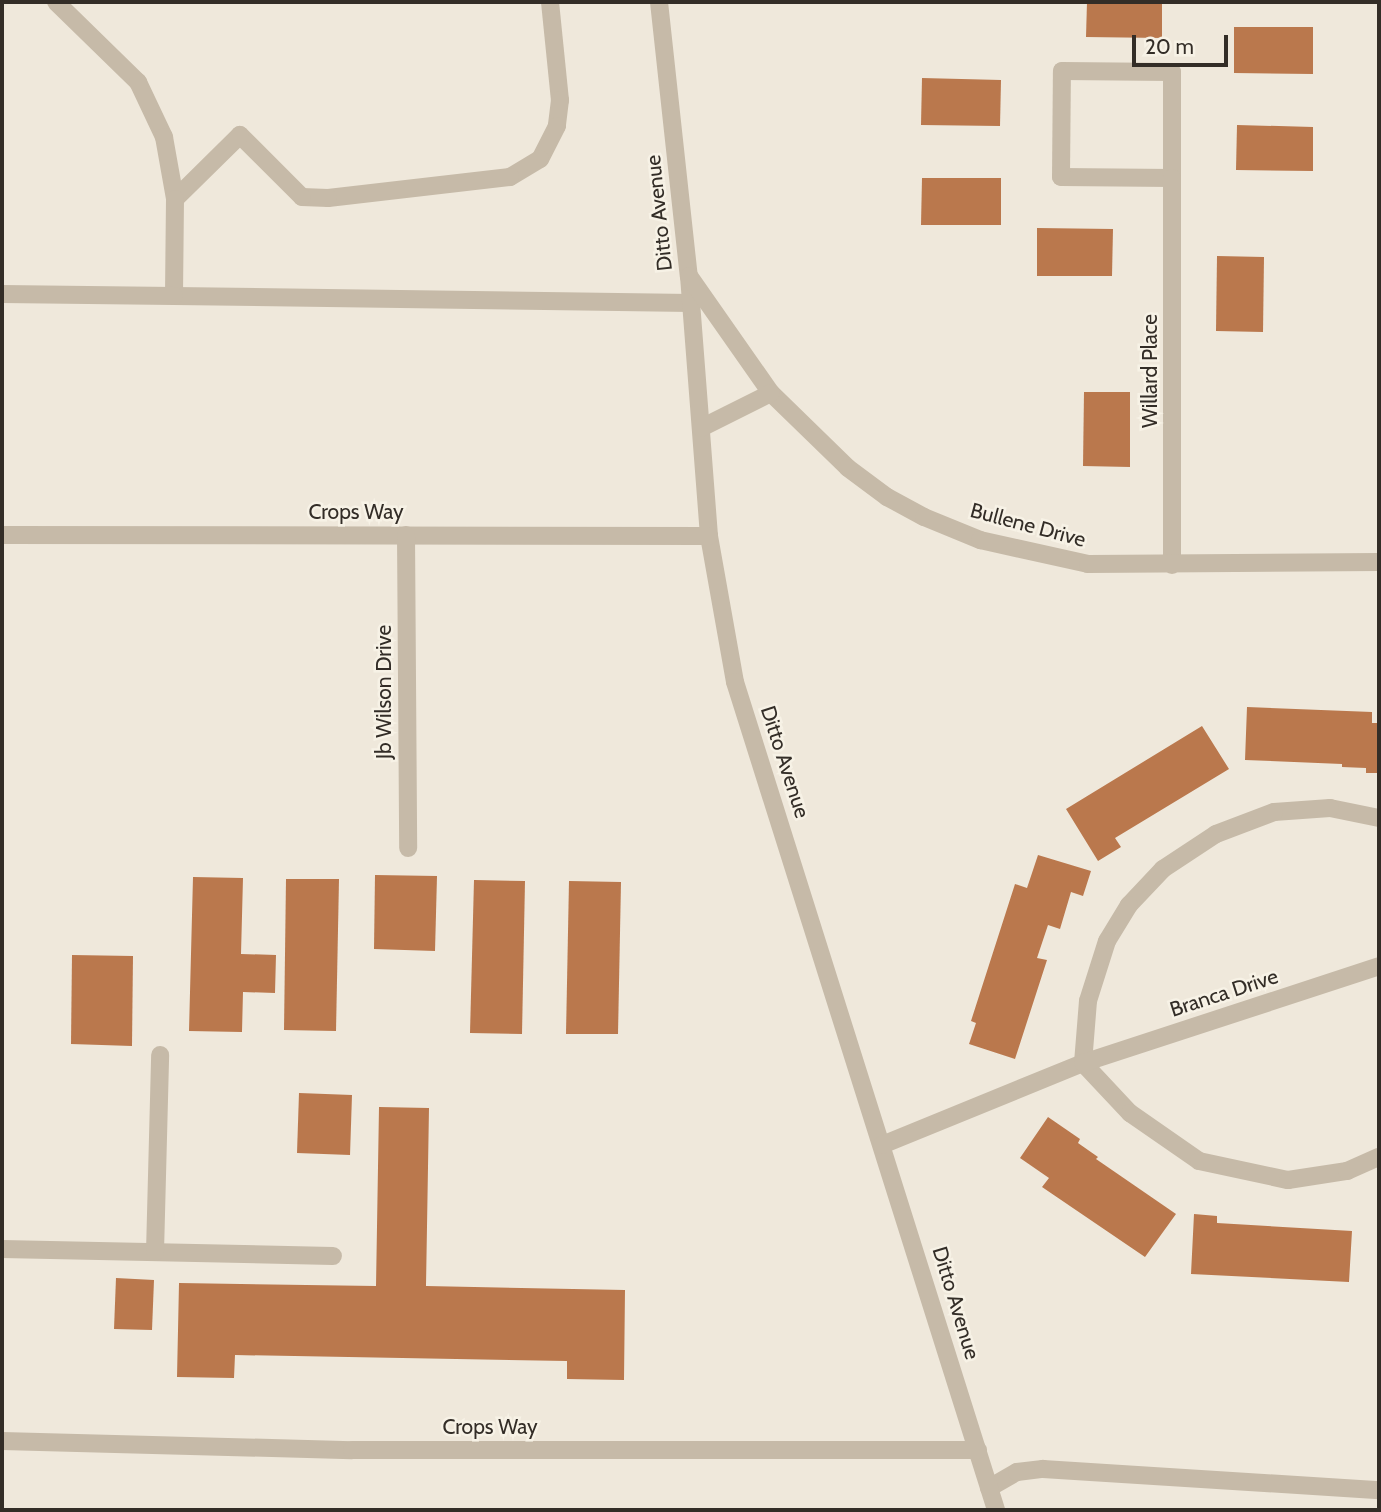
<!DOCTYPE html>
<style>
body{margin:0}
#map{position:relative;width:1381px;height:1512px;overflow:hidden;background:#efe8db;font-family:Cabin,sans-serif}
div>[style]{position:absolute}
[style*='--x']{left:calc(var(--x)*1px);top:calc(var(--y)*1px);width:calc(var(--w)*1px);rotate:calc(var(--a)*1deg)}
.building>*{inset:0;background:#ba784d}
.service>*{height:18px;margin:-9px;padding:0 9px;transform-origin:9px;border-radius:9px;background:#c6baa8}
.minor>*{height:18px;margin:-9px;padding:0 9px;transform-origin:9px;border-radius:9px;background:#c6baa8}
span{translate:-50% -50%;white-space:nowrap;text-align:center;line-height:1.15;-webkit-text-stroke:5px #f7f2e6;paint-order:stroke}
.street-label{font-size:21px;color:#332d27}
.frame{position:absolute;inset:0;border:4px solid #332d27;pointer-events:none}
.scale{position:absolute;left:1132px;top:35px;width:96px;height:32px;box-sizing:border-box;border:4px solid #332d27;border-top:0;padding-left:9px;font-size:21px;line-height:24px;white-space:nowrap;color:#332d27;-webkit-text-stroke:5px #f7f2e6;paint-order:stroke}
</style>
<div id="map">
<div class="building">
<i style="clip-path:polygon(1087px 2px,1162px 2px,1162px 38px,1086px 37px)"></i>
<i style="clip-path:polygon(1234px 27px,1313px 27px,1313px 74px,1234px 73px)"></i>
<i style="clip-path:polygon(922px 78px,1001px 80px,1000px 126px,921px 125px)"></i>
<i style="clip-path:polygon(1237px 125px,1313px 127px,1313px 171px,1236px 170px)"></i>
<i style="clip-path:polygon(922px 178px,1001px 178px,1001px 225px,921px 225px)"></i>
<i style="clip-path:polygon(1037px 228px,1113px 229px,1112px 276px,1037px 276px)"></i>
<i style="clip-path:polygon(1217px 256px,1264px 257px,1263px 332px,1216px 331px)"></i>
<i style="clip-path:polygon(1084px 392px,1130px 392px,1130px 467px,1083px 466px)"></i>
<i style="clip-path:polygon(1247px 707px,1372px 712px,1372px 723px,1379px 723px,1379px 773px,1366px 773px,1366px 768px,1342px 767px,1342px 764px,1245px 760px)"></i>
<i style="clip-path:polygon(1202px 726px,1229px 769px,1115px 838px,1121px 847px,1098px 861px,1066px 809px)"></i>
<i style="clip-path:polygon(1038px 855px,1091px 871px,1083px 896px,1071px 892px,1060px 929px,1048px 925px,1037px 958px,1047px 960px,1015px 1059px,969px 1044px,976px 1023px,971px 1021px,1015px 884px,1027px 888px)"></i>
<i style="clip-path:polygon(375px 875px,437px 876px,435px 951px,374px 949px)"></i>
<i style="clip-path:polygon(193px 877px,243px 878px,241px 954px,276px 955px,275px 993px,243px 992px,242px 1032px,189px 1031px)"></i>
<i style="clip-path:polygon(286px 879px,339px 879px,336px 1031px,284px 1030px)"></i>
<i style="clip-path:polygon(474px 880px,525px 881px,522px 1034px,470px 1033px)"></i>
<i style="clip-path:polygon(569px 881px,621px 882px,618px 1034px,566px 1034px)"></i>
<i style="clip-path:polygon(72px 955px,133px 956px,132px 1046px,71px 1044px)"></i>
<i style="clip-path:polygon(299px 1093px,352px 1095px,350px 1155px,297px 1153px)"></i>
<i style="clip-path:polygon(379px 1107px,429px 1108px,426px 1286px,625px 1290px,624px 1380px,567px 1379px,567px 1361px,235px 1355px,234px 1378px,177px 1377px,179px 1283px,376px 1286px)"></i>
<i style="clip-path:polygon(1048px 1117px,1080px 1139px,1078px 1143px,1098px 1157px,1096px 1159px,1176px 1214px,1145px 1257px,1042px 1187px,1049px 1178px,1020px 1158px)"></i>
<i style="clip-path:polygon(1194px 1214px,1217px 1216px,1217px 1223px,1352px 1231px,1349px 1282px,1191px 1274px)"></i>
<i style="clip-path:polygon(116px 1278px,154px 1280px,152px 1330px,114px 1329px)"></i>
</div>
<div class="service">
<i style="--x:56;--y:2;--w:115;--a:44.3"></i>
<i style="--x:138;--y:82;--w:61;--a:64.7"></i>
<i style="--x:164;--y:137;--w:63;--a:79.9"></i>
<i style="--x:550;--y:2;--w:99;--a:84.2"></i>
<i style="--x:560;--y:100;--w:26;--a:97"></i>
<i style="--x:557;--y:126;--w:37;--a:117"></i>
<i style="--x:540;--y:159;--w:35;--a:149"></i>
<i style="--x:510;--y:177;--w:183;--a:173.4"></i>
<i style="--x:328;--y:198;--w:26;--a:-178"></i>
<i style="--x:302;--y:197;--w:88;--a:-135"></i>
<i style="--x:240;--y:135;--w:91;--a:135.4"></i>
<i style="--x:175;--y:199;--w:97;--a:90.6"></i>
<i style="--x:174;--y:296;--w:517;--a:0.78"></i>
<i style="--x:2;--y:294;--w:172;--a:0.7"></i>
<i style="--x:2;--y:1249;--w:331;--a:1.2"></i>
<i style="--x:155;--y:1252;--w:197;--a:-88.5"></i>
<i style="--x:989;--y:1488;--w:32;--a:-30"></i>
<i style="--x:1017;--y:1472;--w:26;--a:-7"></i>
<i style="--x:1043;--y:1469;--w:337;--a:3.6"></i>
</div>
<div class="minor">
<i style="--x:659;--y:2;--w:276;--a:83.8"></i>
<i style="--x:689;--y:276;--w:261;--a:85.6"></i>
<i style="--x:709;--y:536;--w:148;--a:79.9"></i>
<i style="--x:735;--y:682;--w:868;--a:72.5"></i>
<i style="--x:1062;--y:71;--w:110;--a:0.5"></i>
<i style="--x:1172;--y:72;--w:106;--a:90"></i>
<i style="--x:1172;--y:178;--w:111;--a:-179.5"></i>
<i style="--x:1061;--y:177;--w:106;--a:-89.5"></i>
<i style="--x:1172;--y:178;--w:387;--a:90"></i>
<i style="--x:689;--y:276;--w:143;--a:55"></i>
<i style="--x:771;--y:393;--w:107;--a:44.2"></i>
<i style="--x:848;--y:468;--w:49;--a:36.6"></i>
<i style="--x:887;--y:497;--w:42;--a:28.4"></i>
<i style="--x:924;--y:517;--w:61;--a:22.3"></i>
<i style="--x:980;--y:540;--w:111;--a:12.5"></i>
<i style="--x:1088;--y:564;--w:291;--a:-0.4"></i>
<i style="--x:701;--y:428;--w:78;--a:-26.6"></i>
<i style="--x:2;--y:535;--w:707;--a:0.08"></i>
<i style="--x:406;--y:535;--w:313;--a:89.6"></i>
<i style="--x:1379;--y:818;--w:50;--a:-168.5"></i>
<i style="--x:1330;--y:808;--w:56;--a:175.9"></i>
<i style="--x:1274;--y:812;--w:62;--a:159.2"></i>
<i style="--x:1216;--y:834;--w:64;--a:146.6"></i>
<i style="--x:1163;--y:869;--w:50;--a:133.4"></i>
<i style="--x:1129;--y:905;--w:42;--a:121.4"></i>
<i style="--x:1107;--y:941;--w:63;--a:107.6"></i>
<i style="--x:1088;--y:1001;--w:62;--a:94.6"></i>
<i style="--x:1083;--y:1063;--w:69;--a:46.8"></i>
<i style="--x:1130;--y:1113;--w:84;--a:34.8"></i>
<i style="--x:1199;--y:1161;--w:91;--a:12.1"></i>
<i style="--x:1288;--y:1180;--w:60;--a:-8.7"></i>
<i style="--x:1347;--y:1171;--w:35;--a:-24"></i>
<i style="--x:882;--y:1145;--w:217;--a:-22.2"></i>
<i style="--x:1083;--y:1063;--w:311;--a:-18.1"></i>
<i style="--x:2;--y:1441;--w:350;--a:1.5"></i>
<i style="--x:352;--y:1450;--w:626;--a:0"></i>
</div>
<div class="street-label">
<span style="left:659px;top:213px;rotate:-96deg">Ditto Avenue</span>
<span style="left:1150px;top:371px;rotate:-90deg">Willard Place</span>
<span style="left:356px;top:512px">Crops Way</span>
<span style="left:1028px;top:525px;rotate:15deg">Bullene Drive</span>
<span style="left:384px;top:692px;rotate:-90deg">Jb Wilson Drive</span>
<span style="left:785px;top:762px;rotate:72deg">Ditto Avenue</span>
<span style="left:1224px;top:993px;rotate:-18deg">Branca Drive</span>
<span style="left:956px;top:1303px;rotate:73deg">Ditto Avenue</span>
<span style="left:490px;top:1427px">Crops Way</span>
</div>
<div class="frame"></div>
<div class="scale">20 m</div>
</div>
